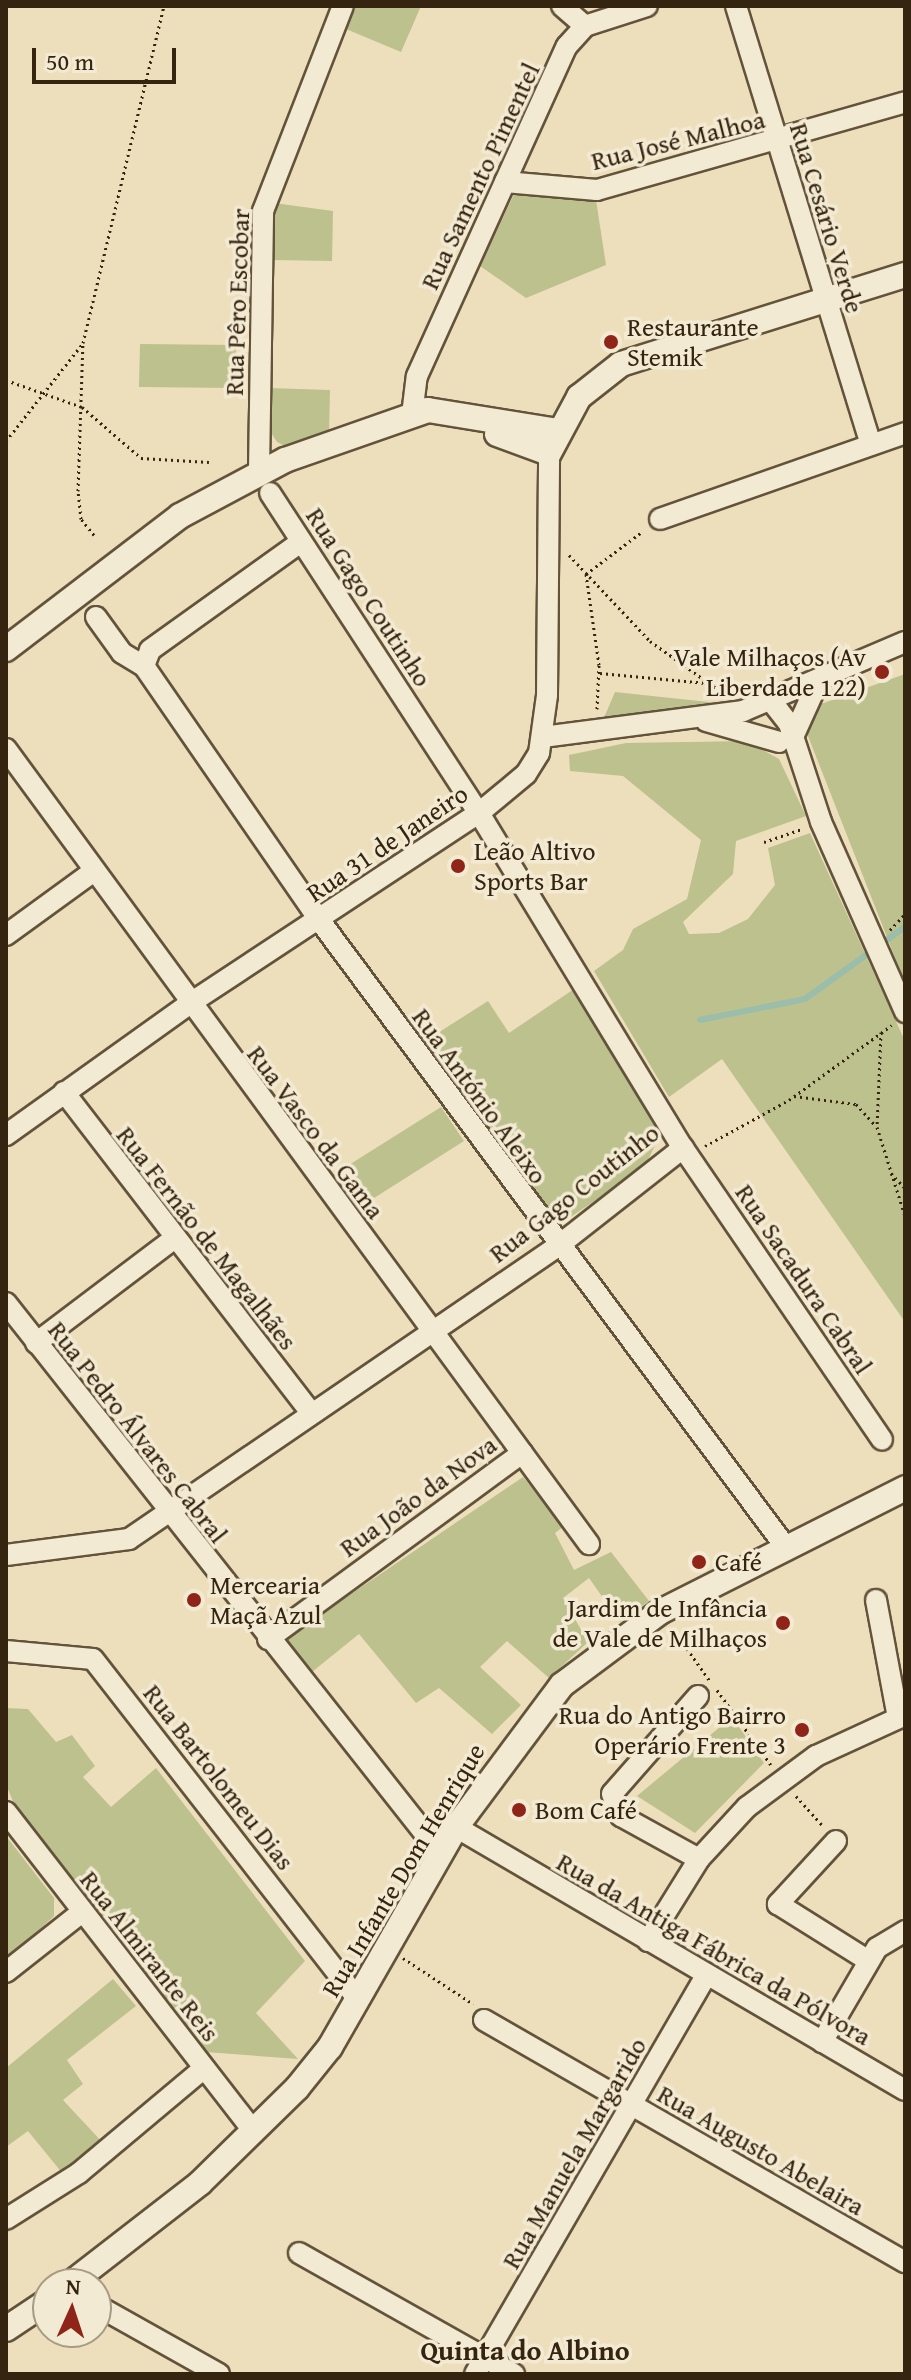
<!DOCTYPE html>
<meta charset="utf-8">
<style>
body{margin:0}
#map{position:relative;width:911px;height:2380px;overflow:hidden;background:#eddfbb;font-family:"Gentium Book Plus",serif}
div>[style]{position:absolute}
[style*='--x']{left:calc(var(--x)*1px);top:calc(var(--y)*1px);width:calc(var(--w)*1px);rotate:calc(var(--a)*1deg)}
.green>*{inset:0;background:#bcc18e}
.stream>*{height:6px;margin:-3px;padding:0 3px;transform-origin:3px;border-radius:3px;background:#9abdac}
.path>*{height:3px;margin-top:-1.5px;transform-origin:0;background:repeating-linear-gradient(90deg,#352410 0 2px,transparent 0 6px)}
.roads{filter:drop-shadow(2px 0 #63533b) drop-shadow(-2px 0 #63533b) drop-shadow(0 2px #63533b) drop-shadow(0 -2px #63533b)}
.minor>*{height:20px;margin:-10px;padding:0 10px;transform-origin:10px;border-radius:10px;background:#f3ead3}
.tertiary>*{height:24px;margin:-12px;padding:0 12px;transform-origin:12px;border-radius:12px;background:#f3ead3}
.dots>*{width:22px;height:22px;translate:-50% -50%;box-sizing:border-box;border:4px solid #f3ead3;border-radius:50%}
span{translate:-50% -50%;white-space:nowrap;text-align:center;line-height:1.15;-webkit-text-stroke:7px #f3ead3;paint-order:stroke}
.street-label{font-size:26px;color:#352410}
.poi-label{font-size:26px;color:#352410}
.left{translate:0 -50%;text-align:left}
.right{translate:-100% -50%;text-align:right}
.neighbourhood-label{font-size:28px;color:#352410;font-weight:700}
.frame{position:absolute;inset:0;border:8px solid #352410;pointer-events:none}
.north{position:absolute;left:32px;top:2268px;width:80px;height:80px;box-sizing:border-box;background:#f3ead3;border:2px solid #a79b85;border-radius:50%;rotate:3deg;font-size:22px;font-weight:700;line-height:32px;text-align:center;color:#352410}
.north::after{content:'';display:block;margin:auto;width:28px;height:36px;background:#8f2418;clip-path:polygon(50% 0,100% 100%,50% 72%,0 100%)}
.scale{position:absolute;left:32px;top:48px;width:144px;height:36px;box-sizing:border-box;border:4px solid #352410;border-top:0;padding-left:10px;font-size:24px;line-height:28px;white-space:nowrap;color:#352410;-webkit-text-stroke:6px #f3ead3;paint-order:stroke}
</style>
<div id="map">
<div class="green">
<i style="clip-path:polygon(356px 6px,421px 6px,401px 52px,346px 29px)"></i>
<i style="clip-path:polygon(516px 190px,596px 200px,606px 265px,526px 298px,480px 266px)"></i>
<i style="clip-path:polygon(274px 203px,333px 211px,332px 261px,273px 260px)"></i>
<i style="clip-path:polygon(140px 344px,236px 345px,235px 388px,139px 387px)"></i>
<i style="clip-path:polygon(269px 388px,330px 390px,329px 434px,287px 447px,277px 442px,268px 428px)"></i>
<i style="clip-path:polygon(905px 674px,905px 983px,806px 731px,821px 704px)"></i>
<i style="clip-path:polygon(615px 692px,718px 703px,603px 720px)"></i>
<i style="clip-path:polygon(747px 741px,779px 759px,806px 816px,736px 841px,733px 874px,683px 922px,689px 934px,719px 933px,748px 919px,775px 885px,768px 848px,810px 833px,905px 1041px,905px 1322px,722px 1059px,669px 1097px,594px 971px,623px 950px,633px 929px,687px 899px,701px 840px,623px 776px,570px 771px,569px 755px,626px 743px)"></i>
<i style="clip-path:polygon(577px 987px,663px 1129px,644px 1168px,566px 1220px,553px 1218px,422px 1043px,488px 1001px,509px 1033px)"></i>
<i style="clip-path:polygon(441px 1107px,464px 1141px,352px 1212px,325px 1180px)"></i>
<i style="clip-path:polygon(523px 1477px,564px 1526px,555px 1533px,574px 1570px,611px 1552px,649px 1601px,620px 1622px,589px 1578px,563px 1598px,588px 1642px,549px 1678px,507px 1641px,480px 1667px,521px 1705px,492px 1734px,439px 1688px,416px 1703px,359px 1634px,307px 1676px,282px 1641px)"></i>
<i style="clip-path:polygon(6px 1708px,28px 1709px,56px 1742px,72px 1735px,95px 1766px,83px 1777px,111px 1807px,156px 1768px,305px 1961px,256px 2013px,298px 2059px,206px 2052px,13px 1801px,6px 1785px)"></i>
<i style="clip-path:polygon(732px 1717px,764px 1763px,695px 1833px,637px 1796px)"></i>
<i style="clip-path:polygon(6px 1836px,54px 1898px,54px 1916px,6px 1961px)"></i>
<i style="clip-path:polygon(113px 1979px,136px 2006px,67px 2060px,83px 2084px,63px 2100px,104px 2144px,63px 2174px,28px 2131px,6px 2147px,6px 2068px)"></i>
</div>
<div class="stream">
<i style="--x:700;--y:1020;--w:107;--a:-11.3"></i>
<i style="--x:805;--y:999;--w:123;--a:-35.8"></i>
</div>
<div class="path">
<i style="--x:6;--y:380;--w:81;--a:19.6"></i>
<i style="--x:82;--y:407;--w:78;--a:40.8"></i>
<i style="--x:141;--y:458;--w:68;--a:3.4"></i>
<i style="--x:6;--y:441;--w:125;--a:-51.8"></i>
<i style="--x:94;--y:535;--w:21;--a:-129"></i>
<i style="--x:81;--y:519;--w:28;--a:-96"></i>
<i style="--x:78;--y:491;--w:148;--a:-88.1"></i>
<i style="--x:83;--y:343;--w:347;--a:-76.5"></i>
<i style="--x:569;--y:555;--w:118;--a:46.7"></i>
<i style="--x:650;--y:641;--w:90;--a:35.5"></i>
<i style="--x:600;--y:673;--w:107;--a:5.3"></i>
<i style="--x:597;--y:709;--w:44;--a:-87.4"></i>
<i style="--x:599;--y:665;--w:92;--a:-98.1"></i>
<i style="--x:586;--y:574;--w:71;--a:-37"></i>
<i style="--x:764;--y:842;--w:40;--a:-18.9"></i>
<i style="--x:890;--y:930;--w:22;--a:-47"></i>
<i style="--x:881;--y:1032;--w:95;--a:92.4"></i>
<i style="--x:877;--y:1127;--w:93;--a:72.5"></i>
<i style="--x:794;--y:1096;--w:63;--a:7.4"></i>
<i style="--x:856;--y:1104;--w:28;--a:48"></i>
<i style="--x:705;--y:1146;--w:96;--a:-28.7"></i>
<i style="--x:789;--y:1100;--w:127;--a:-36.1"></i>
<i style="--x:891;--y:1173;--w:21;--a:47"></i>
<i style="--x:673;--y:1629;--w:64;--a:54.6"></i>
<i style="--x:717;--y:1690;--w:92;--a:54.2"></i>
<i style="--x:796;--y:1796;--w:40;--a:48"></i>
<i style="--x:403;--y:1958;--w:84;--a:33.3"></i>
</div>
<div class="roads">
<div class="minor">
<i style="--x:562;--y:6;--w:30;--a:41"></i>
<i style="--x:736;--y:6;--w:459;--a:72.9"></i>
<i style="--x:505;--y:182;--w:92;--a:5"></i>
<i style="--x:597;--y:190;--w:320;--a:-15.9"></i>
<i style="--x:412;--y:415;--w:39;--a:-83"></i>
<i style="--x:417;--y:376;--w:362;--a:-65.6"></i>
<i style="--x:567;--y:46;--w:27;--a:-48"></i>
<i style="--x:585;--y:26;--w:65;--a:-17.9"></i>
<i style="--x:259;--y:471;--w:260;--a:-89.1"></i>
<i style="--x:263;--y:211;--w:220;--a:-68.7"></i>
<i style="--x:270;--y:493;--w:382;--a:56.9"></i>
<i style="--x:479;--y:813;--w:392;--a:58.7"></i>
<i style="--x:683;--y:1148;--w:353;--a:55.7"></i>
<i style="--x:660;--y:519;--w:260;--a:-19.3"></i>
<i style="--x:96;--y:617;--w:44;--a:54.2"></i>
<i style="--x:122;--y:653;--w:26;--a:31"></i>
<i style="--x:144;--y:666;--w:310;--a:55.4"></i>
<i style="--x:320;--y:921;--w:783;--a:53.36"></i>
<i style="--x:144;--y:666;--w:17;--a:-69"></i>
<i style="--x:150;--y:650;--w:186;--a:-35.6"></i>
<i style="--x:772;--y:702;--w:28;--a:52"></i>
<i style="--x:789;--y:724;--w:103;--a:71.9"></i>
<i style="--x:821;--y:822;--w:208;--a:66.1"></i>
<i style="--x:706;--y:721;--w:76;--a:16"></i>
<i style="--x:543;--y:737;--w:202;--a:-7.4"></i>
<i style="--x:743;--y:711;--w:176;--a:-23.1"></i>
<i style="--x:793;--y:737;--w:60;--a:-65.6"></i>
<i style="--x:6;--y:749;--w:986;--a:53.75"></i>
<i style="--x:6;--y:935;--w:109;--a:-36"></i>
<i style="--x:64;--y:1092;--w:406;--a:52.4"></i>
<i style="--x:6;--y:1135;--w:225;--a:-35.6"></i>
<i style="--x:189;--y:1004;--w:347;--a:-33.4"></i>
<i style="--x:479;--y:813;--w:61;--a:-39.7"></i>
<i style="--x:526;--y:774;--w:25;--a:-58"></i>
<i style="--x:539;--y:753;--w:59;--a:-82.1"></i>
<i style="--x:547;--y:695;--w:242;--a:-89.5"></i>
<i style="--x:6;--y:1303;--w:702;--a:51.71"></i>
<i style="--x:36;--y:1343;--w:171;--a:-37.1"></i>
<i style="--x:6;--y:1555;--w:124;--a:-7.4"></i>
<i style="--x:129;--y:1539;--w:520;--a:-34.33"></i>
<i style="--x:558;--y:1246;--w:159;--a:-38.1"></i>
<i style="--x:876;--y:1600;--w:119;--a:79.4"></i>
<i style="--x:268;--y:1639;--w:315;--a:-36.2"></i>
<i style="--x:6;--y:1651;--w:87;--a:5.3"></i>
<i style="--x:93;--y:1659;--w:430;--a:52.1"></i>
<i style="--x:698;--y:1696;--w:130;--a:131.3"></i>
<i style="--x:612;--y:1794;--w:24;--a:68"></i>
<i style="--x:621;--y:1816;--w:89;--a:28.9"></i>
<i style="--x:6;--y:1812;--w:405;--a:52.2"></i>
<i style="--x:456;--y:1827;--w:520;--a:30.36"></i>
<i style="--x:836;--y:1841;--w:86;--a:132.6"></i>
<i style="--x:778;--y:1904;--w:107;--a:32.1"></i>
<i style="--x:648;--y:1941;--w:97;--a:-58.1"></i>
<i style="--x:699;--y:1859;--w:71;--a:-47.3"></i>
<i style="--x:747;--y:1807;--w:86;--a:-36.5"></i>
<i style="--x:816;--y:1756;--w:98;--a:-24.7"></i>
<i style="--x:6;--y:1972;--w:97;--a:-38.3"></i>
<i style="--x:484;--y:2020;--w:486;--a:29.9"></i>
<i style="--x:822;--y:2042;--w:109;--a:-59.7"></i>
<i style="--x:877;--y:1948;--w:33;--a:-31"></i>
<i style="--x:6;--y:2219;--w:86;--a:-32.2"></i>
<i style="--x:79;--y:2173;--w:163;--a:-40"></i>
<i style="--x:299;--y:2253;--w:247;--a:29.4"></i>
<i style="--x:96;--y:2305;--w:141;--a:29.3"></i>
<i style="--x:475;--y:2374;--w:462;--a:-59.9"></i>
</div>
<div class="tertiary">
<i style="--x:497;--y:434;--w:55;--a:20.1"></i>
<i style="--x:549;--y:453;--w:64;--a:-61.8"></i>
<i style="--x:579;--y:397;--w:53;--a:-38.2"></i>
<i style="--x:621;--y:364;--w:298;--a:-17.4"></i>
<i style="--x:6;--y:649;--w:219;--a:-37.4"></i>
<i style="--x:180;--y:516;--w:119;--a:-28.1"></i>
<i style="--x:285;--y:460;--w:151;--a:-19.3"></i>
<i style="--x:428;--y:410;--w:132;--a:9.2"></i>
<i style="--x:70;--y:2284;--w:165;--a:-37.8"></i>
<i style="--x:200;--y:2183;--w:136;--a:-44.4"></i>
<i style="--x:297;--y:2088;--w:53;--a:-51.2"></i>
<i style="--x:330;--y:2047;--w:254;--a:-60.2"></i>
<i style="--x:456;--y:1827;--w:177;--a:-53.3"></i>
<i style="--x:562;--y:1685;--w:122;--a:-36.7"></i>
<i style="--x:660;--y:1612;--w:275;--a:-26.8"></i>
<i style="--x:6;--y:2329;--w:50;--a:-33.7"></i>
</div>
</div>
<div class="dots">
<i style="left:611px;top:342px;background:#8f2418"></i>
<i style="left:882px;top:672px;background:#8f2418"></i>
<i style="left:458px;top:866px;background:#8f2418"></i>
<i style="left:699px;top:1562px;background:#8f2418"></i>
<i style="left:194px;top:1600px;background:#8f2418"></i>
<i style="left:783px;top:1623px;background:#8f2418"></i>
<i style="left:802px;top:1730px;background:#8f2418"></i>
<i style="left:519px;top:1810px;background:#8f2418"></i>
</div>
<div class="street-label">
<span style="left:678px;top:140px;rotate:-14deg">Rua José Malhoa</span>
<span style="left:480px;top:176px;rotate:-65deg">Rua Samento Pimentel</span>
<span style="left:827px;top:218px;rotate:73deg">Rua Cesário Verde</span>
<span style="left:237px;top:302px;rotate:-88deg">Rua Pêro Escobar</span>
<span style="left:369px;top:597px;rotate:57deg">Rua Gago Coutinho</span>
<span style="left:387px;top:843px;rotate:-34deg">Rua 31 de Janeiro</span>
<span style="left:480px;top:1096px;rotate:54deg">Rua António Aleixo</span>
<span style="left:316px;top:1132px;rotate:53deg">Rua Vasco da Gama</span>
<span style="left:574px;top:1193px;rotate:-38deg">Rua Gago Coutinho</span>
<span style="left:207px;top:1238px;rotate:52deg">Rua Fernão de Magalhães</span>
<span style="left:804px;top:1279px;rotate:56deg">Rua Sacadura Cabral</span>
<span style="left:138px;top:1432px;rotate:52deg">Rua Pedro Álvares Cabral</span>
<span style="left:418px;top:1496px;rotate:-36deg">Rua João da Nova</span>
<span style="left:219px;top:1777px;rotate:52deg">Rua Bartolomeu Dias</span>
<span style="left:403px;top:1870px;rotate:-59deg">Rua Infante Dom Henrique</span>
<span style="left:714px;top:1949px;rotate:30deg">Rua da Antiga Fábrica da Pólvora</span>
<span style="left:150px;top:1956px;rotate:52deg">Rua Almirante Reis</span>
<span style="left:761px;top:2150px;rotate:30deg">Rua Augusto Abelaira</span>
<span style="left:574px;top:2153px;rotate:-60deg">Rua Manuela Margarido</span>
</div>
<div class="poi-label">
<span class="left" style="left:627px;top:342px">Restaurante<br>Stemik</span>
<span class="right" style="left:866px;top:672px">Vale Milhaços (Av<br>Liberdade 122)</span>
<span class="left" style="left:474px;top:866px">Leão Altivo<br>Sports Bar</span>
<span class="left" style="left:715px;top:1562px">Café</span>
<span class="left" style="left:210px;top:1600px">Mercearia<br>Maçã Azul</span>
<span class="right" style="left:767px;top:1623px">Jardim de Infância<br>de Vale de Milhaços</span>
<span class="right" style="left:786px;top:1730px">Rua do Antigo Bairro<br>Operário Frente 3</span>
<span class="left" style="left:535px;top:1810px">Bom Café</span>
</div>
<div class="neighbourhood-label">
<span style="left:525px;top:2350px">Quinta do Albino</span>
</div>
<div class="frame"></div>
<div class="north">N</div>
<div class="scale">50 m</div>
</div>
